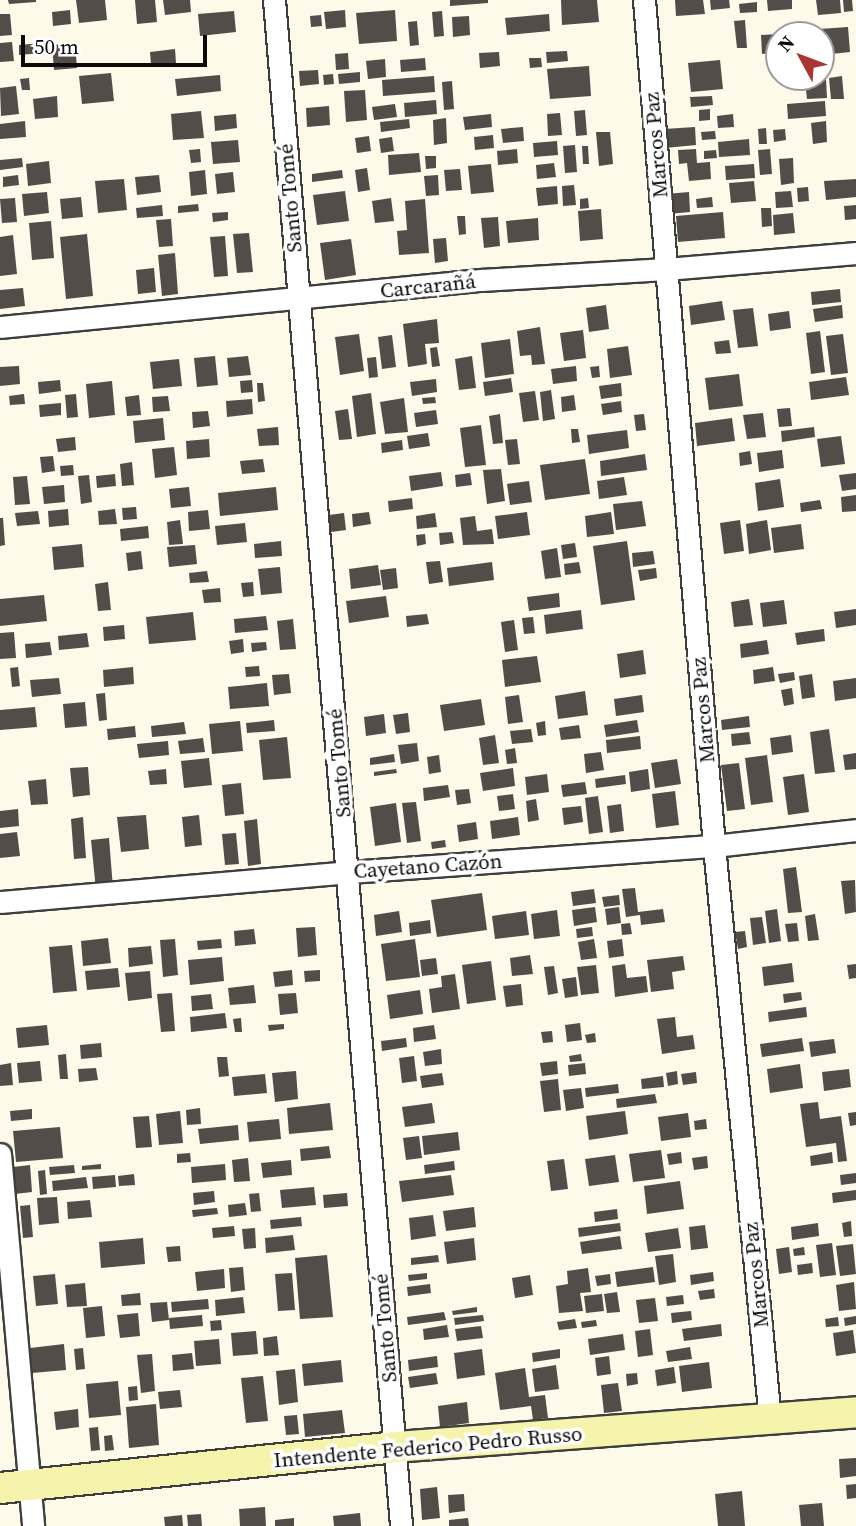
<!DOCTYPE html>
<meta charset="utf-8">
<style>
body{margin:0}
#map{position:relative;width:856px;height:1526px;overflow:hidden;background:#fdfaea;font-family:"Source Serif 4",serif}
div>[style]{position:absolute}
[style*='--x']{left:calc(var(--x)*1px);top:calc(var(--y)*1px);width:calc(var(--w)*1px);rotate:calc(var(--a)*1deg)}
.building>*{inset:0;background:#524d48}
.roads{filter:drop-shadow(2px 0 #3e3e3e) drop-shadow(-2px 0 #3e3e3e) drop-shadow(0 2px #3e3e3e) drop-shadow(0 -2px #3e3e3e)}
.street>*{height:21px;margin:-10.5px;padding:0 10.5px;transform-origin:10.5px;border-radius:10.5px;background:#fff}
.secondary>*{height:30px;margin:-15px;padding:0 15px;transform-origin:15px;border-radius:15px;background:#f6f3ac}
span{translate:-50% -50%;white-space:nowrap;text-align:center;line-height:1.15;-webkit-text-stroke:7px #fff;paint-order:stroke}
.street-label{font-size:21px;color:#0b0b0b}
.north{position:absolute;left:765px;top:21px;width:70px;height:70px;box-sizing:border-box;background:#fff;border:2px solid #9d9d9d;border-radius:50%;rotate:311deg;font-size:19px;font-weight:700;line-height:28px;text-align:center;color:#0b0b0b}
.north::after{content:'';display:block;margin:auto;width:24px;height:32px;background:#ab3532;clip-path:polygon(50% 0,100% 100%,50% 72%,0 100%)}
.scale{position:absolute;left:21px;top:35px;width:186px;height:32px;box-sizing:border-box;border:4px solid #0b0b0b;border-top:0;padding-left:9px;font-size:21px;line-height:24px;white-space:nowrap;color:#0b0b0b;-webkit-text-stroke:5px #fff;paint-order:stroke}
</style>
<div id="map">
<div class="building">
<i style="clip-path:polygon(8px 0,36px 0,36px 2px,9px 4px)"></i>
<i style="clip-path:polygon(76px 0,105px 0,107px 20px,79px 23px)"></i>
<i style="clip-path:polygon(135px 0,155px 0,157px 22px,137px 24px)"></i>
<i style="clip-path:polygon(163px 0,190px 0,191px 12px,165px 15px)"></i>
<i style="clip-path:polygon(450px 0,488px 0,488px 3px,450px 6px)"></i>
<i style="clip-path:polygon(561px 0,597px 0,599px 22px,562px 25px)"></i>
<i style="clip-path:polygon(675px 0,703px 0,705px 14px,676px 16px)"></i>
<i style="clip-path:polygon(710px 0,729px 0,730px 8px,711px 10px)"></i>
<i style="clip-path:polygon(767px 0,792px 0,792px 9px,768px 11px)"></i>
<i style="clip-path:polygon(816px 0,840px 0,841px 13px,818px 15px)"></i>
<i style="clip-path:polygon(843px 0,852px 0,853px 11px,844px 12px)"></i>
<i style="clip-path:polygon(757px 2px,757px 12px,740px 13px,739px 4px)"></i>
<i style="clip-path:polygon(70px 10px,71px 24px,53px 26px,52px 12px)"></i>
<i style="clip-path:polygon(345px 10px,346px 27px,326px 29px,324px 12px)"></i>
<i style="clip-path:polygon(395px 10px,397px 41px,359px 44px,356px 13px)"></i>
<i style="clip-path:polygon(234px 11px,236px 32px,200px 36px,198px 14px)"></i>
<i style="clip-path:polygon(442px 11px,444px 36px,434px 37px,432px 12px)"></i>
<i style="clip-path:polygon(0 14px,10px 14px,12px 35px,0 36px)"></i>
<i style="clip-path:polygon(549px 14px,550px 31px,507px 35px,505px 18px)"></i>
<i style="clip-path:polygon(321px 15px,322px 26px,311px 27px,310px 16px)"></i>
<i style="clip-path:polygon(469px 16px,470px 35px,453px 37px,452px 17px)"></i>
<i style="clip-path:polygon(745px 20px,747px 48px,737px 48px,734px 21px)"></i>
<i style="clip-path:polygon(417px 21px,419px 45px,410px 46px,408px 22px)"></i>
<i style="clip-path:polygon(848px 27px,850px 52px,822px 55px,819px 29px)"></i>
<i style="clip-path:polygon(778px 34px,779px 52px,762px 54px,761px 35px)"></i>
<i style="clip-path:polygon(12px 42px,14px 61px,0 62px,0 43px)"></i>
<i style="clip-path:polygon(41px 43px,42px 53px,19px 55px,19px 45px)"></i>
<i style="clip-path:polygon(75px 43px,77px 68px,54px 70px,52px 45px)"></i>
<i style="clip-path:polygon(175px 49px,176px 63px,151px 65px,150px 52px)"></i>
<i style="clip-path:polygon(567px 51px,568px 61px,547px 63px,546px 52px)"></i>
<i style="clip-path:polygon(499px 52px,500px 66px,480px 68px,479px 53px)"></i>
<i style="clip-path:polygon(348px 53px,349px 69px,336px 70px,335px 54px)"></i>
<i style="clip-path:polygon(425px 58px,426px 70px,401px 72px,400px 60px)"></i>
<i style="clip-path:polygon(529px 58px,541px 58px,542px 67px,530px 68px)"></i>
<i style="clip-path:polygon(385px 59px,386px 77px,368px 79px,366px 61px)"></i>
<i style="clip-path:polygon(720px 60px,723px 89px,691px 92px,688px 63px)"></i>
<i style="clip-path:polygon(589px 66px,591px 96px,550px 99px,547px 69px)"></i>
<i style="clip-path:polygon(318px 70px,319px 84px,300px 86px,299px 71px)"></i>
<i style="clip-path:polygon(360px 72px,360px 82px,339px 84px,338px 74px)"></i>
<i style="clip-path:polygon(111px 73px,114px 101px,82px 104px,79px 76px)"></i>
<i style="clip-path:polygon(333px 74px,334px 84px,324px 85px,323px 75px)"></i>
<i style="clip-path:polygon(220px 75px,221px 91px,177px 96px,175px 79px)"></i>
<i style="clip-path:polygon(434px 76px,435px 92px,383px 96px,382px 80px)"></i>
<i style="clip-path:polygon(842px 76px,844px 99px,831px 99px,829px 78px)"></i>
<i style="clip-path:polygon(29px 78px,30px 90px,22px 90px,20px 79px)"></i>
<i style="clip-path:polygon(826px 79px,827px 98px,807px 99px,805px 81px)"></i>
<i style="clip-path:polygon(452px 81px,454px 109px,444px 110px,442px 82px)"></i>
<i style="clip-path:polygon(16px 86px,19px 114px,1px 116px,0 88px)"></i>
<i style="clip-path:polygon(365px 90px,367px 120px,346px 122px,344px 91px)"></i>
<i style="clip-path:polygon(57px 96px,58px 117px,35px 119px,33px 99px)"></i>
<i style="clip-path:polygon(712px 96px,713px 105px,691px 107px,690px 97px)"></i>
<i style="clip-path:polygon(436px 100px,437px 114px,405px 117px,404px 103px)"></i>
<i style="clip-path:polygon(825px 101px,826px 116px,788px 119px,787px 104px)"></i>
<i style="clip-path:polygon(395px 104px,397px 117px,374px 120px,372px 107px)"></i>
<i style="clip-path:polygon(329px 106px,330px 125px,307px 127px,306px 108px)"></i>
<i style="clip-path:polygon(710px 109px,710px 120px,699px 121px,699px 110px)"></i>
<i style="clip-path:polygon(585px 110px,587px 135px,576px 136px,574px 111px)"></i>
<i style="clip-path:polygon(201px 111px,204px 138px,173px 140px,171px 114px)"></i>
<i style="clip-path:polygon(560px 113px,562px 135px,548px 136px,547px 114px)"></i>
<i style="clip-path:polygon(236px 114px,237px 128px,215px 131px,214px 116px)"></i>
<i style="clip-path:polygon(491px 114px,492px 127px,465px 130px,463px 117px)"></i>
<i style="clip-path:polygon(733px 114px,734px 127px,718px 128px,717px 116px)"></i>
<i style="clip-path:polygon(446px 118px,447px 143px,434px 145px,433px 120px)"></i>
<i style="clip-path:polygon(409px 119px,410px 128px,381px 132px,380px 122px)"></i>
<i style="clip-path:polygon(25px 121px,26px 137px,0 139px,0 124px)"></i>
<i style="clip-path:polygon(826px 121px,827px 142px,813px 144px,811px 123px)"></i>
<i style="clip-path:polygon(523px 127px,524px 141px,503px 143px,501px 129px)"></i>
<i style="clip-path:polygon(695px 127px,696px 145px,665px 148px,664px 129px)"></i>
<i style="clip-path:polygon(766px 128px,767px 144px,759px 144px,758px 129px)"></i>
<i style="clip-path:polygon(785px 129px,786px 140px,774px 142px,773px 130px)"></i>
<i style="clip-path:polygon(715px 131px,716px 139px,702px 140px,701px 132px)"></i>
<i style="clip-path:polygon(596px 132px,610px 132px,613px 164px,599px 166px)"></i>
<i style="clip-path:polygon(493px 135px,494px 148px,475px 150px,474px 137px)"></i>
<i style="clip-path:polygon(369px 136px,371px 151px,357px 153px,355px 138px)"></i>
<i style="clip-path:polygon(392px 137px,394px 151px,381px 153px,379px 139px)"></i>
<i style="clip-path:polygon(749px 139px,750px 155px,719px 157px,718px 142px)"></i>
<i style="clip-path:polygon(238px 140px,240px 162px,213px 164px,211px 142px)"></i>
<i style="clip-path:polygon(557px 141px,558px 155px,534px 157px,533px 143px)"></i>
<i style="clip-path:polygon(575px 145px,577px 172px,565px 173px,563px 146px)"></i>
<i style="clip-path:polygon(582px 146px,588px 146px,589px 164px,583px 164px)"></i>
<i style="clip-path:polygon(200px 149px,201px 162px,191px 163px,189px 150px)"></i>
<i style="clip-path:polygon(517px 149px,518px 163px,498px 165px,497px 151px)"></i>
<i style="clip-path:polygon(696px 149px,697px 163px,710px 162px,711px 179px,689px 181px,687px 163px,679px 164px,678px 150px)"></i>
<i style="clip-path:polygon(770px 149px,772px 174px,760px 175px,758px 150px)"></i>
<i style="clip-path:polygon(716px 150px,717px 158px,704px 159px,704px 151px)"></i>
<i style="clip-path:polygon(419px 153px,421px 172px,389px 175px,388px 155px)"></i>
<i style="clip-path:polygon(425px 156px,436px 156px,436px 168px,426px 169px)"></i>
<i style="clip-path:polygon(22px 158px,23px 167px,0 170px,0 160px)"></i>
<i style="clip-path:polygon(793px 158px,794px 183px,781px 185px,779px 159px)"></i>
<i style="clip-path:polygon(49px 161px,51px 183px,28px 186px,26px 164px)"></i>
<i style="clip-path:polygon(554px 163px,556px 177px,537px 179px,536px 165px)"></i>
<i style="clip-path:polygon(491px 164px,494px 192px,471px 194px,468px 166px)"></i>
<i style="clip-path:polygon(754px 164px,755px 178px,726px 180px,725px 166px)"></i>
<i style="clip-path:polygon(367px 168px,370px 190px,358px 192px,355px 170px)"></i>
<i style="clip-path:polygon(460px 169px,462px 190px,446px 191px,444px 170px)"></i>
<i style="clip-path:polygon(205px 170px,207px 194px,191px 196px,189px 172px)"></i>
<i style="clip-path:polygon(342px 170px,343px 178px,312px 182px,312px 174px)"></i>
<i style="clip-path:polygon(233px 172px,235px 192px,217px 194px,215px 174px)"></i>
<i style="clip-path:polygon(18px 175px,19px 185px,3px 187px,3px 177px)"></i>
<i style="clip-path:polygon(159px 175px,161px 192px,137px 195px,135px 177px)"></i>
<i style="clip-path:polygon(438px 175px,439px 195px,426px 196px,424px 176px)"></i>
<i style="clip-path:polygon(124px 179px,127px 210px,98px 213px,95px 181px)"></i>
<i style="clip-path:polygon(856px 179px,856px 197px,826px 200px,824px 181px)"></i>
<i style="clip-path:polygon(754px 181px,756px 201px,731px 203px,729px 183px)"></i>
<i style="clip-path:polygon(574px 185px,576px 205px,563px 206px,562px 186px)"></i>
<i style="clip-path:polygon(557px 186px,558px 204px,538px 206px,536px 188px)"></i>
<i style="clip-path:polygon(808px 187px,809px 201px,798px 202px,797px 188px)"></i>
<i style="clip-path:polygon(345px 191px,349px 221px,317px 225px,313px 195px)"></i>
<i style="clip-path:polygon(791px 191px,793px 207px,776px 208px,775px 192px)"></i>
<i style="clip-path:polygon(47px 192px,49px 213px,24px 216px,22px 194px)"></i>
<i style="clip-path:polygon(689px 192px,690px 212px,668px 214px,666px 194px)"></i>
<i style="clip-path:polygon(81px 197px,83px 217px,62px 219px,60px 199px)"></i>
<i style="clip-path:polygon(712px 197px,713px 207px,697px 208px,696px 199px)"></i>
<i style="clip-path:polygon(15px 198px,17px 222px,2px 223px,0 199px)"></i>
<i style="clip-path:polygon(391px 198px,394px 221px,375px 223px,372px 201px)"></i>
<i style="clip-path:polygon(588px 198px,589px 208px,580px 209px,580px 199px)"></i>
<i style="clip-path:polygon(425px 199px,429px 253px,399px 255px,397px 231px,407px 230px,405px 201px)"></i>
<i style="clip-path:polygon(198px 204px,199px 211px,178px 213px,178px 206px)"></i>
<i style="clip-path:polygon(162px 205px,163px 216px,137px 218px,136px 208px)"></i>
<i style="clip-path:polygon(856px 205px,856px 219px,845px 220px,844px 206px)"></i>
<i style="clip-path:polygon(761px 208px,771px 208px,772px 226px,762px 227px)"></i>
<i style="clip-path:polygon(601px 209px,603px 239px,580px 241px,578px 211px)"></i>
<i style="clip-path:polygon(228px 212px,228px 220px,213px 222px,212px 213px)"></i>
<i style="clip-path:polygon(723px 212px,725px 238px,678px 242px,676px 216px)"></i>
<i style="clip-path:polygon(793px 213px,795px 233px,774px 235px,773px 215px)"></i>
<i style="clip-path:polygon(457px 216px,465px 216px,466px 234px,459px 235px)"></i>
<i style="clip-path:polygon(498px 217px,500px 246px,484px 248px,481px 218px)"></i>
<i style="clip-path:polygon(538px 218px,539px 240px,508px 243px,506px 221px)"></i>
<i style="clip-path:polygon(171px 219px,173px 246px,159px 247px,156px 220px)"></i>
<i style="clip-path:polygon(51px 221px,54px 258px,32px 260px,29px 223px)"></i>
<i style="clip-path:polygon(249px 233px,253px 272px,237px 273px,233px 234px)"></i>
<i style="clip-path:polygon(87px 234px,93px 296px,66px 299px,60px 237px)"></i>
<i style="clip-path:polygon(13px 235px,17px 274px,0 276px,0 237px)"></i>
<i style="clip-path:polygon(225px 236px,228px 276px,214px 277px,210px 237px)"></i>
<i style="clip-path:polygon(446px 238px,448px 261px,435px 263px,433px 239px)"></i>
<i style="clip-path:polygon(351px 239px,356px 275px,325px 280px,320px 243px)"></i>
<i style="clip-path:polygon(175px 253px,178px 294px,162px 296px,158px 255px)"></i>
<i style="clip-path:polygon(154px 268px,156px 292px,138px 294px,136px 270px)"></i>
<i style="clip-path:polygon(23px 288px,25px 306px,0 309px,0 290px)"></i>
<i style="clip-path:polygon(840px 289px,841px 302px,812px 305px,811px 292px)"></i>
<i style="clip-path:polygon(722px 301px,725px 320px,691px 325px,689px 306px)"></i>
<i style="clip-path:polygon(606px 305px,609px 329px,589px 332px,586px 308px)"></i>
<i style="clip-path:polygon(842px 305px,843px 318px,815px 322px,813px 309px)"></i>
<i style="clip-path:polygon(753px 308px,758px 346px,738px 348px,733px 310px)"></i>
<i style="clip-path:polygon(789px 311px,791px 328px,770px 331px,768px 314px)"></i>
<i style="clip-path:polygon(437px 319px,439px 343px,425px 344px,427px 364px,408px 367px,403px 324px)"></i>
<i style="clip-path:polygon(540px 327px,545px 364px,532px 365px,531px 355px,520px 356px,517px 331px)"></i>
<i style="clip-path:polygon(583px 330px,586px 358px,564px 361px,560px 333px)"></i>
<i style="clip-path:polygon(820px 331px,825px 372px,811px 374px,806px 333px)"></i>
<i style="clip-path:polygon(359px 334px,364px 371px,340px 375px,335px 337px)"></i>
<i style="clip-path:polygon(843px 334px,848px 373px,831px 375px,826px 336px)"></i>
<i style="clip-path:polygon(392px 335px,396px 367px,382px 369px,378px 337px)"></i>
<i style="clip-path:polygon(510px 339px,514px 374px,485px 378px,481px 343px)"></i>
<i style="clip-path:polygon(729px 340px,731px 353px,716px 354px,714px 342px)"></i>
<i style="clip-path:polygon(628px 346px,632px 375px,610px 378px,607px 349px)"></i>
<i style="clip-path:polygon(437px 347px,440px 366px,432px 367px,430px 348px)"></i>
<i style="clip-path:polygon(215px 356px,218px 385px,197px 387px,194px 358px)"></i>
<i style="clip-path:polygon(248px 356px,251px 375px,229px 377px,227px 358px)"></i>
<i style="clip-path:polygon(472px 356px,476px 388px,459px 390px,455px 359px)"></i>
<i style="clip-path:polygon(376px 357px,378px 377px,369px 378px,367px 358px)"></i>
<i style="clip-path:polygon(179px 359px,182px 386px,153px 389px,150px 362px)"></i>
<i style="clip-path:polygon(19px 366px,20px 384px,0 386px,0 367px)"></i>
<i style="clip-path:polygon(576px 366px,577px 381px,553px 384px,551px 369px)"></i>
<i style="clip-path:polygon(599px 366px,600px 377px,592px 378px,590px 367px)"></i>
<i style="clip-path:polygon(739px 374px,743px 406px,709px 410px,705px 378px)"></i>
<i style="clip-path:polygon(846px 377px,849px 395px,811px 400px,809px 382px)"></i>
<i style="clip-path:polygon(511px 378px,513px 392px,485px 396px,483px 382px)"></i>
<i style="clip-path:polygon(436px 379px,437px 392px,412px 396px,410px 382px)"></i>
<i style="clip-path:polygon(60px 380px,61px 391px,39px 394px,38px 382px)"></i>
<i style="clip-path:polygon(252px 380px,253px 392px,241px 393px,240px 381px)"></i>
<i style="clip-path:polygon(112px 381px,115px 415px,89px 418px,86px 384px)"></i>
<i style="clip-path:polygon(257px 383px,263px 383px,265px 401px,258px 402px)"></i>
<i style="clip-path:polygon(621px 383px,622px 396px,601px 399px,599px 386px)"></i>
<i style="clip-path:polygon(551px 390px,555px 419px,543px 421px,540px 392px)"></i>
<i style="clip-path:polygon(535px 391px,539px 420px,523px 422px,519px 393px)"></i>
<i style="clip-path:polygon(371px 393px,376px 434px,357px 437px,352px 396px)"></i>
<i style="clip-path:polygon(24px 394px,25px 404px,10px 405px,9px 396px)"></i>
<i style="clip-path:polygon(76px 394px,78px 417px,67px 418px,65px 395px)"></i>
<i style="clip-path:polygon(139px 395px,141px 415px,127px 416px,125px 397px)"></i>
<i style="clip-path:polygon(574px 395px,576px 410px,562px 412px,561px 397px)"></i>
<i style="clip-path:polygon(168px 396px,170px 411px,153px 412px,152px 397px)"></i>
<i style="clip-path:polygon(435px 397px,436px 403px,423px 404px,422px 398px)"></i>
<i style="clip-path:polygon(404px 398px,408px 432px,385px 434px,380px 402px)"></i>
<i style="clip-path:polygon(252px 399px,253px 414px,227px 417px,226px 401px)"></i>
<i style="clip-path:polygon(621px 401px,622px 412px,603px 415px,601px 404px)"></i>
<i style="clip-path:polygon(61px 403px,61px 415px,40px 417px,39px 405px)"></i>
<i style="clip-path:polygon(790px 408px,792px 426px,779px 427px,777px 409px)"></i>
<i style="clip-path:polygon(348px 409px,352px 439px,339px 440px,335px 411px)"></i>
<i style="clip-path:polygon(436px 410px,438px 424px,416px 427px,414px 413px)"></i>
<i style="clip-path:polygon(208px 411px,210px 426px,193px 428px,192px 412px)"></i>
<i style="clip-path:polygon(763px 413px,766px 437px,747px 439px,743px 415px)"></i>
<i style="clip-path:polygon(500px 414px,503px 443px,493px 444px,489px 416px)"></i>
<i style="clip-path:polygon(644px 414px,646px 430px,636px 431px,634px 415px)"></i>
<i style="clip-path:polygon(163px 418px,165px 440px,135px 443px,133px 421px)"></i>
<i style="clip-path:polygon(732px 418px,735px 441px,697px 446px,695px 423px)"></i>
<i style="clip-path:polygon(481px 425px,486px 465px,465px 467px,460px 428px)"></i>
<i style="clip-path:polygon(278px 427px,279px 445px,259px 446px,257px 429px)"></i>
<i style="clip-path:polygon(814px 427px,815px 437px,782px 442px,781px 431px)"></i>
<i style="clip-path:polygon(571px 429px,578px 429px,580px 442px,572px 443px)"></i>
<i style="clip-path:polygon(627px 430px,629px 448px,589px 454px,587px 435px)"></i>
<i style="clip-path:polygon(428px 433px,430px 446px,409px 449px,407px 436px)"></i>
<i style="clip-path:polygon(841px 436px,845px 464px,821px 467px,817px 439px)"></i>
<i style="clip-path:polygon(75px 437px,76px 450px,58px 452px,56px 439px)"></i>
<i style="clip-path:polygon(209px 439px,210px 457px,187px 459px,186px 441px)"></i>
<i style="clip-path:polygon(517px 439px,520px 464px,508px 465px,505px 440px)"></i>
<i style="clip-path:polygon(402px 440px,403px 450px,382px 453px,381px 443px)"></i>
<i style="clip-path:polygon(174px 447px,177px 475px,155px 478px,152px 449px)"></i>
<i style="clip-path:polygon(782px 450px,784px 468px,759px 472px,757px 453px)"></i>
<i style="clip-path:polygon(750px 451px,752px 464px,740px 466px,739px 453px)"></i>
<i style="clip-path:polygon(645px 454px,647px 470px,601px 476px,600px 461px)"></i>
<i style="clip-path:polygon(53px 456px,55px 471px,42px 473px,40px 457px)"></i>
<i style="clip-path:polygon(263px 459px,265px 472px,242px 474px,240px 461px)"></i>
<i style="clip-path:polygon(585px 459px,590px 494px,545px 500px,540px 465px)"></i>
<i style="clip-path:polygon(132px 462px,134px 485px,122px 486px,120px 464px)"></i>
<i style="clip-path:polygon(73px 465px,74px 475px,61px 476px,60px 466px)"></i>
<i style="clip-path:polygon(501px 469px,505px 501px,487px 504px,483px 470px)"></i>
<i style="clip-path:polygon(441px 472px,443px 486px,411px 491px,409px 476px)"></i>
<i style="clip-path:polygon(470px 473px,472px 485px,456px 487px,455px 475px)"></i>
<i style="clip-path:polygon(856px 473px,856px 489px,842px 491px,839px 475px)"></i>
<i style="clip-path:polygon(115px 474px,116px 486px,97px 488px,96px 476px)"></i>
<i style="clip-path:polygon(89px 475px,92px 502px,81px 504px,78px 476px)"></i>
<i style="clip-path:polygon(27px 476px,30px 504px,15px 505px,13px 477px)"></i>
<i style="clip-path:polygon(624px 477px,627px 495px,599px 499px,597px 481px)"></i>
<i style="clip-path:polygon(780px 479px,784px 507px,758px 511px,755px 483px)"></i>
<i style="clip-path:polygon(529px 481px,532px 502px,510px 505px,507px 484px)"></i>
<i style="clip-path:polygon(64px 485px,65px 502px,44px 504px,42px 487px)"></i>
<i style="clip-path:polygon(189px 487px,191px 506px,171px 508px,169px 489px)"></i>
<i style="clip-path:polygon(276px 487px,278px 510px,220px 516px,218px 493px)"></i>
<i style="clip-path:polygon(856px 495px,856px 511px,842px 512px,841px 497px)"></i>
<i style="clip-path:polygon(412px 498px,413px 509px,389px 512px,388px 501px)"></i>
<i style="clip-path:polygon(820px 500px,822px 509px,801px 512px,800px 503px)"></i>
<i style="clip-path:polygon(642px 501px,646px 526px,616px 530px,613px 504px)"></i>
<i style="clip-path:polygon(136px 507px,137px 519px,123px 520px,122px 508px)"></i>
<i style="clip-path:polygon(68px 509px,69px 525px,49px 527px,48px 511px)"></i>
<i style="clip-path:polygon(115px 509px,117px 524px,99px 525px,98px 511px)"></i>
<i style="clip-path:polygon(208px 510px,210px 529px,189px 531px,188px 512px)"></i>
<i style="clip-path:polygon(38px 511px,40px 524px,17px 526px,15px 513px)"></i>
<i style="clip-path:polygon(369px 512px,371px 524px,353px 527px,352px 514px)"></i>
<i style="clip-path:polygon(527px 512px,530px 535px,498px 539px,495px 516px)"></i>
<i style="clip-path:polygon(611px 512px,614px 534px,587px 537px,585px 516px)"></i>
<i style="clip-path:polygon(344px 513px,346px 530px,331px 532px,329px 515px)"></i>
<i style="clip-path:polygon(435px 513px,437px 527px,417px 529px,416px 516px)"></i>
<i style="clip-path:polygon(475px 516px,477px 531px,492px 529px,494px 544px,463px 545px,460px 518px)"></i>
<i style="clip-path:polygon(0 518px,3px 518px,5px 545px,0 546px)"></i>
<i style="clip-path:polygon(180px 520px,183px 544px,169px 545px,167px 522px)"></i>
<i style="clip-path:polygon(740px 520px,744px 551px,724px 554px,720px 523px)"></i>
<i style="clip-path:polygon(767px 520px,771px 550px,749px 554px,746px 524px)"></i>
<i style="clip-path:polygon(245px 523px,247px 542px,217px 545px,215px 526px)"></i>
<i style="clip-path:polygon(801px 524px,804px 549px,774px 553px,771px 528px)"></i>
<i style="clip-path:polygon(148px 526px,149px 538px,121px 541px,120px 529px)"></i>
<i style="clip-path:polygon(452px 532px,454px 543px,440px 545px,439px 533px)"></i>
<i style="clip-path:polygon(425px 534px,426px 544px,417px 546px,416px 535px)"></i>
<i style="clip-path:polygon(281px 541px,282px 556px,255px 558px,254px 544px)"></i>
<i style="clip-path:polygon(627px 541px,635px 600px,601px 605px,593px 546px)"></i>
<i style="clip-path:polygon(575px 543px,577px 557px,563px 559px,561px 545px)"></i>
<i style="clip-path:polygon(82px 544px,84px 567px,54px 570px,52px 547px)"></i>
<i style="clip-path:polygon(195px 545px,197px 564px,169px 567px,167px 547px)"></i>
<i style="clip-path:polygon(557px 548px,561px 577px,545px 579px,541px 551px)"></i>
<i style="clip-path:polygon(141px 551px,143px 569px,128px 571px,126px 553px)"></i>
<i style="clip-path:polygon(653px 551px,655px 564px,633px 567px,632px 553px)"></i>
<i style="clip-path:polygon(440px 561px,443px 582px,429px 584px,426px 562px)"></i>
<i style="clip-path:polygon(492px 562px,494px 580px,449px 586px,447px 568px)"></i>
<i style="clip-path:polygon(579px 562px,581px 573px,565px 575px,564px 564px)"></i>
<i style="clip-path:polygon(378px 565px,381px 585px,351px 589px,349px 569px)"></i>
<i style="clip-path:polygon(280px 567px,282px 593px,261px 595px,258px 569px)"></i>
<i style="clip-path:polygon(396px 568px,398px 588px,383px 590px,380px 570px)"></i>
<i style="clip-path:polygon(656px 568px,657px 578px,640px 581px,638px 570px)"></i>
<i style="clip-path:polygon(207px 571px,209px 582px,190px 583px,189px 573px)"></i>
<i style="clip-path:polygon(108px 582px,111px 610px,98px 611px,95px 584px)"></i>
<i style="clip-path:polygon(253px 582px,254px 596px,243px 597px,241px 583px)"></i>
<i style="clip-path:polygon(220px 588px,221px 602px,204px 603px,202px 590px)"></i>
<i style="clip-path:polygon(559px 593px,560px 607px,529px 611px,527px 597px)"></i>
<i style="clip-path:polygon(44px 595px,47px 621px,0 626px,0 599px)"></i>
<i style="clip-path:polygon(386px 596px,389px 617px,349px 623px,346px 601px)"></i>
<i style="clip-path:polygon(749px 599px,753px 625px,734px 627px,731px 602px)"></i>
<i style="clip-path:polygon(784px 600px,787px 624px,763px 627px,760px 603px)"></i>
<i style="clip-path:polygon(856px 609px,856px 625px,836px 628px,834px 612px)"></i>
<i style="clip-path:polygon(581px 610px,583px 629px,546px 634px,544px 615px)"></i>
<i style="clip-path:polygon(193px 612px,196px 640px,149px 644px,146px 617px)"></i>
<i style="clip-path:polygon(427px 614px,429px 624px,407px 627px,406px 616px)"></i>
<i style="clip-path:polygon(266px 616px,268px 630px,235px 633px,234px 619px)"></i>
<i style="clip-path:polygon(533px 617px,535px 633px,524px 634px,522px 618px)"></i>
<i style="clip-path:polygon(293px 619px,296px 649px,280px 650px,277px 621px)"></i>
<i style="clip-path:polygon(514px 620px,518px 650px,505px 652px,501px 622px)"></i>
<i style="clip-path:polygon(124px 625px,125px 639px,104px 641px,103px 627px)"></i>
<i style="clip-path:polygon(824px 629px,825px 641px,797px 645px,795px 633px)"></i>
<i style="clip-path:polygon(14px 632px,16px 658px,0 659px,0 633px)"></i>
<i style="clip-path:polygon(87px 633px,89px 647px,59px 650px,58px 636px)"></i>
<i style="clip-path:polygon(243px 639px,244px 652px,231px 654px,229px 641px)"></i>
<i style="clip-path:polygon(767px 640px,769px 654px,741px 658px,740px 644px)"></i>
<i style="clip-path:polygon(50px 642px,52px 655px,26px 658px,25px 644px)"></i>
<i style="clip-path:polygon(266px 642px,267px 650px,252px 652px,251px 643px)"></i>
<i style="clip-path:polygon(643px 650px,646px 674px,620px 678px,617px 654px)"></i>
<i style="clip-path:polygon(537px 656px,541px 682px,505px 687px,502px 660px)"></i>
<i style="clip-path:polygon(259px 666px,260px 676px,246px 677px,245px 667px)"></i>
<i style="clip-path:polygon(18px 667px,20px 686px,12px 687px,10px 668px)"></i>
<i style="clip-path:polygon(133px 667px,134px 684px,104px 687px,103px 670px)"></i>
<i style="clip-path:polygon(773px 667px,775px 681px,754px 684px,753px 670px)"></i>
<i style="clip-path:polygon(794px 672px,795px 680px,780px 683px,778px 674px)"></i>
<i style="clip-path:polygon(289px 674px,291px 693px,274px 695px,272px 675px)"></i>
<i style="clip-path:polygon(812px 674px,815px 697px,802px 699px,799px 676px)"></i>
<i style="clip-path:polygon(59px 678px,61px 694px,32px 697px,30px 680px)"></i>
<i style="clip-path:polygon(856px 678px,856px 698px,835px 701px,833px 681px)"></i>
<i style="clip-path:polygon(267px 683px,269px 706px,230px 709px,228px 687px)"></i>
<i style="clip-path:polygon(792px 688px,794px 704px,784px 706px,781px 690px)"></i>
<i style="clip-path:polygon(585px 691px,588px 715px,558px 719px,555px 696px)"></i>
<i style="clip-path:polygon(105px 693px,107px 720px,99px 721px,96px 694px)"></i>
<i style="clip-path:polygon(519px 695px,523px 722px,508px 724px,505px 697px)"></i>
<i style="clip-path:polygon(642px 695px,644px 712px,616px 716px,614px 699px)"></i>
<i style="clip-path:polygon(481px 699px,485px 725px,444px 731px,440px 705px)"></i>
<i style="clip-path:polygon(85px 702px,87px 726px,65px 728px,63px 704px)"></i>
<i style="clip-path:polygon(35px 707px,37px 727px,0 730px,0 710px)"></i>
<i style="clip-path:polygon(408px 713px,410px 732px,396px 734px,393px 715px)"></i>
<i style="clip-path:polygon(384px 714px,386px 733px,366px 736px,364px 717px)"></i>
<i style="clip-path:polygon(749px 716px,750px 727px,722px 730px,721px 720px)"></i>
<i style="clip-path:polygon(274px 720px,275px 731px,247px 733px,246px 723px)"></i>
<i style="clip-path:polygon(637px 720px,639px 732px,606px 737px,604px 725px)"></i>
<i style="clip-path:polygon(240px 721px,243px 751px,212px 754px,209px 724px)"></i>
<i style="clip-path:polygon(545px 721px,546px 735px,538px 736px,536px 723px)"></i>
<i style="clip-path:polygon(184px 722px,186px 734px,152px 737px,151px 726px)"></i>
<i style="clip-path:polygon(579px 725px,581px 738px,561px 740px,559px 728px)"></i>
<i style="clip-path:polygon(135px 726px,136px 737px,108px 740px,107px 729px)"></i>
<i style="clip-path:polygon(531px 729px,533px 742px,512px 744px,510px 731px)"></i>
<i style="clip-path:polygon(829px 729px,835px 772px,815px 774px,810px 732px)"></i>
<i style="clip-path:polygon(749px 732px,751px 744px,732px 746px,731px 734px)"></i>
<i style="clip-path:polygon(495px 735px,499px 763px,483px 765px,479px 738px)"></i>
<i style="clip-path:polygon(791px 735px,793px 752px,772px 755px,770px 738px)"></i>
<i style="clip-path:polygon(640px 736px,641px 749px,607px 753px,606px 740px)"></i>
<i style="clip-path:polygon(287px 737px,291px 778px,263px 780px,259px 740px)"></i>
<i style="clip-path:polygon(203px 738px,205px 752px,180px 754px,178px 741px)"></i>
<i style="clip-path:polygon(168px 741px,169px 755px,139px 758px,137px 744px)"></i>
<i style="clip-path:polygon(417px 743px,419px 761px,401px 764px,398px 745px)"></i>
<i style="clip-path:polygon(515px 748px,517px 763px,507px 764px,505px 750px)"></i>
<i style="clip-path:polygon(601px 752px,604px 770px,586px 773px,584px 754px)"></i>
<i style="clip-path:polygon(856px 753px,856px 769px,845px 770px,843px 755px)"></i>
<i style="clip-path:polygon(394px 754px,395px 762px,370px 765px,370px 758px)"></i>
<i style="clip-path:polygon(439px 755px,441px 772px,429px 774px,427px 757px)"></i>
<i style="clip-path:polygon(767px 755px,773px 802px,751px 805px,745px 758px)"></i>
<i style="clip-path:polygon(209px 758px,212px 785px,184px 788px,181px 761px)"></i>
<i style="clip-path:polygon(677px 759px,681px 784px,655px 788px,651px 763px)"></i>
<i style="clip-path:polygon(739px 763px,745px 809px,727px 811px,721px 765px)"></i>
<i style="clip-path:polygon(88px 767px,90px 795px,73px 797px,70px 768px)"></i>
<i style="clip-path:polygon(513px 768px,515px 786px,483px 791px,480px 773px)"></i>
<i style="clip-path:polygon(166px 769px,167px 784px,150px 785px,148px 771px)"></i>
<i style="clip-path:polygon(396px 769px,397px 773px,374px 776px,374px 772px)"></i>
<i style="clip-path:polygon(648px 769px,650px 789px,631px 792px,629px 772px)"></i>
<i style="clip-path:polygon(547px 774px,549px 792px,527px 795px,525px 777px)"></i>
<i style="clip-path:polygon(804px 774px,809px 812px,788px 815px,783px 777px)"></i>
<i style="clip-path:polygon(625px 775px,626px 784px,596px 788px,595px 779px)"></i>
<i style="clip-path:polygon(46px 779px,48px 804px,31px 805px,28px 781px)"></i>
<i style="clip-path:polygon(585px 782px,587px 794px,563px 797px,561px 785px)"></i>
<i style="clip-path:polygon(241px 783px,244px 814px,225px 816px,222px 785px)"></i>
<i style="clip-path:polygon(448px 785px,450px 797px,424px 801px,423px 788px)"></i>
<i style="clip-path:polygon(469px 789px,471px 803px,457px 805px,455px 790px)"></i>
<i style="clip-path:polygon(675px 791px,679px 825px,656px 828px,652px 794px)"></i>
<i style="clip-path:polygon(513px 794px,515px 809px,499px 811px,497px 796px)"></i>
<i style="clip-path:polygon(598px 796px,603px 832px,589px 834px,585px 798px)"></i>
<i style="clip-path:polygon(536px 799px,539px 820px,528px 822px,526px 801px)"></i>
<i style="clip-path:polygon(416px 802px,421px 841px,407px 843px,402px 803px)"></i>
<i style="clip-path:polygon(396px 803px,401px 842px,375px 846px,370px 807px)"></i>
<i style="clip-path:polygon(621px 804px,624px 831px,610px 833px,607px 806px)"></i>
<i style="clip-path:polygon(581px 806px,583px 822px,564px 825px,562px 808px)"></i>
<i style="clip-path:polygon(18px 809px,19px 826px,0 828px,0 811px)"></i>
<i style="clip-path:polygon(146px 815px,149px 849px,121px 852px,117px 817px)"></i>
<i style="clip-path:polygon(199px 815px,202px 845px,185px 847px,182px 817px)"></i>
<i style="clip-path:polygon(83px 817px,86px 858px,74px 859px,71px 819px)"></i>
<i style="clip-path:polygon(518px 817px,520px 835px,492px 839px,490px 821px)"></i>
<i style="clip-path:polygon(257px 819px,261px 864px,248px 866px,244px 821px)"></i>
<i style="clip-path:polygon(476px 822px,478px 839px,459px 842px,457px 825px)"></i>
<i style="clip-path:polygon(17px 832px,20px 856px,0 858px,0 834px)"></i>
<i style="clip-path:polygon(236px 833px,239px 864px,225px 865px,222px 834px)"></i>
<i style="clip-path:polygon(109px 838px,113px 888px,96px 890px,91px 840px)"></i>
<i style="clip-path:polygon(445px 840px,446px 847px,432px 849px,431px 842px)"></i>
<i style="clip-path:polygon(796px 867px,802px 912px,788px 913px,783px 869px)"></i>
<i style="clip-path:polygon(855px 880px,856px 912px,845px 914px,841px 881px)"></i>
<i style="clip-path:polygon(635px 888px,638px 912px,663px 909px,665px 922px,641px 925px,640px 915px,626px 917px,622px 889px)"></i>
<i style="clip-path:polygon(594px 889px,596px 903px,573px 906px,571px 892px)"></i>
<i style="clip-path:polygon(482px 893px,487px 930px,437px 937px,431px 900px)"></i>
<i style="clip-path:polygon(619px 895px,620px 905px,604px 907px,602px 897px)"></i>
<i style="clip-path:polygon(595px 907px,597px 922px,574px 926px,572px 910px)"></i>
<i style="clip-path:polygon(619px 907px,621px 923px,607px 925px,605px 909px)"></i>
<i style="clip-path:polygon(777px 909px,781px 941px,769px 943px,765px 911px)"></i>
<i style="clip-path:polygon(557px 910px,560px 936px,534px 939px,531px 914px)"></i>
<i style="clip-path:polygon(399px 911px,402px 932px,376px 936px,374px 915px)"></i>
<i style="clip-path:polygon(526px 911px,529px 935px,495px 939px,492px 916px)"></i>
<i style="clip-path:polygon(815px 914px,819px 940px,808px 941px,805px 916px)"></i>
<i style="clip-path:polygon(762px 917px,766px 943px,753px 945px,750px 918px)"></i>
<i style="clip-path:polygon(430px 920px,431px 933px,410px 936px,409px 923px)"></i>
<i style="clip-path:polygon(630px 923px,632px 934px,622px 935px,621px 924px)"></i>
<i style="clip-path:polygon(797px 923px,799px 941px,788px 942px,785px 924px)"></i>
<i style="clip-path:polygon(315px 927px,317px 955px,298px 957px,296px 928px)"></i>
<i style="clip-path:polygon(592px 927px,593px 936px,577px 938px,576px 929px)"></i>
<i style="clip-path:polygon(254px 929px,256px 944px,235px 946px,234px 931px)"></i>
<i style="clip-path:polygon(745px 931px,747px 947px,738px 949px,735px 932px)"></i>
<i style="clip-path:polygon(108px 938px,111px 963px,83px 966px,81px 941px)"></i>
<i style="clip-path:polygon(175px 939px,178px 975px,163px 977px,160px 940px)"></i>
<i style="clip-path:polygon(221px 939px,222px 948px,198px 950px,197px 941px)"></i>
<i style="clip-path:polygon(415px 939px,420px 977px,386px 981px,381px 944px)"></i>
<i style="clip-path:polygon(594px 939px,597px 958px,581px 960px,578px 942px)"></i>
<i style="clip-path:polygon(622px 939px,624px 956px,609px 958px,607px 941px)"></i>
<i style="clip-path:polygon(72px 945px,77px 991px,53px 993px,49px 947px)"></i>
<i style="clip-path:polygon(151px 946px,153px 964px,129px 967px,128px 948px)"></i>
<i style="clip-path:polygon(530px 955px,533px 974px,512px 976px,510px 958px)"></i>
<i style="clip-path:polygon(683px 956px,685px 970px,672px 972px,674px 989px,651px 992px,647px 960px)"></i>
<i style="clip-path:polygon(222px 957px,224px 981px,190px 985px,188px 960px)"></i>
<i style="clip-path:polygon(436px 958px,438px 974px,422px 976px,420px 960px)"></i>
<i style="clip-path:polygon(491px 961px,496px 1000px,467px 1004px,462px 965px)"></i>
<i style="clip-path:polygon(792px 963px,794px 982px,764px 986px,762px 967px)"></i>
<i style="clip-path:polygon(625px 964px,627px 978px,646px 976px,648px 992px,615px 997px,612px 966px)"></i>
<i style="clip-path:polygon(856px 964px,856px 978px,849px 979px,847px 965px)"></i>
<i style="clip-path:polygon(596px 965px,599px 993px,581px 995px,577px 967px)"></i>
<i style="clip-path:polygon(554px 966px,558px 993px,548px 995px,544px 967px)"></i>
<i style="clip-path:polygon(118px 968px,120px 987px,87px 990px,85px 971px)"></i>
<i style="clip-path:polygon(292px 970px,293px 985px,275px 987px,273px 972px)"></i>
<i style="clip-path:polygon(320px 970px,320px 981px,305px 982px,304px 971px)"></i>
<i style="clip-path:polygon(150px 971px,152px 998px,128px 1001px,125px 973px)"></i>
<i style="clip-path:polygon(455px 974px,460px 1009px,432px 1013px,429px 989px,442px 987px,441px 976px)"></i>
<i style="clip-path:polygon(576px 977px,578px 996px,565px 998px,562px 979px)"></i>
<i style="clip-path:polygon(521px 984px,523px 1005px,506px 1007px,503px 986px)"></i>
<i style="clip-path:polygon(254px 985px,256px 1003px,230px 1005px,228px 988px)"></i>
<i style="clip-path:polygon(420px 990px,423px 1014px,390px 1019px,387px 995px)"></i>
<i style="clip-path:polygon(801px 992px,802px 1000px,784px 1003px,783px 994px)"></i>
<i style="clip-path:polygon(172px 993px,175px 1031px,161px 1032px,157px 994px)"></i>
<i style="clip-path:polygon(296px 993px,298px 1013px,280px 1015px,278px 994px)"></i>
<i style="clip-path:polygon(211px 994px,213px 1009px,192px 1011px,191px 996px)"></i>
<i style="clip-path:polygon(806px 1007px,807px 1017px,769px 1022px,768px 1012px)"></i>
<i style="clip-path:polygon(225px 1013px,227px 1028px,191px 1032px,190px 1017px)"></i>
<i style="clip-path:polygon(675px 1017px,677px 1037px,693px 1035px,695px 1049px,662px 1054px,657px 1019px)"></i>
<i style="clip-path:polygon(241px 1018px,242px 1032px,235px 1032px,233px 1019px)"></i>
<i style="clip-path:polygon(580px 1023px,582px 1040px,567px 1042px,565px 1025px)"></i>
<i style="clip-path:polygon(284px 1024px,284px 1029px,269px 1031px,268px 1025px)"></i>
<i style="clip-path:polygon(47px 1025px,49px 1045px,18px 1048px,16px 1028px)"></i>
<i style="clip-path:polygon(434px 1025px,436px 1039px,414px 1042px,413px 1028px)"></i>
<i style="clip-path:polygon(552px 1031px,553px 1042px,543px 1043px,541px 1032px)"></i>
<i style="clip-path:polygon(595px 1033px,596px 1042px,587px 1043px,585px 1035px)"></i>
<i style="clip-path:polygon(406px 1038px,407px 1047px,382px 1051px,381px 1041px)"></i>
<i style="clip-path:polygon(802px 1038px,804px 1051px,762px 1057px,760px 1044px)"></i>
<i style="clip-path:polygon(834px 1039px,836px 1053px,811px 1057px,809px 1042px)"></i>
<i style="clip-path:polygon(101px 1043px,102px 1057px,81px 1059px,80px 1045px)"></i>
<i style="clip-path:polygon(441px 1049px,442px 1064px,425px 1066px,423px 1052px)"></i>
<i style="clip-path:polygon(66px 1054px,68px 1079px,60px 1079px,58px 1055px)"></i>
<i style="clip-path:polygon(581px 1054px,582px 1061px,570px 1062px,569px 1056px)"></i>
<i style="clip-path:polygon(414px 1056px,417px 1081px,402px 1083px,399px 1058px)"></i>
<i style="clip-path:polygon(217px 1057px,227px 1057px,229px 1076px,219px 1077px)"></i>
<i style="clip-path:polygon(40px 1061px,42px 1081px,19px 1083px,17px 1063px)"></i>
<i style="clip-path:polygon(557px 1061px,558px 1074px,542px 1076px,540px 1063px)"></i>
<i style="clip-path:polygon(11px 1063px,13px 1085px,0 1086px,0 1065px)"></i>
<i style="clip-path:polygon(585px 1063px,586px 1074px,569px 1076px,568px 1065px)"></i>
<i style="clip-path:polygon(800px 1064px,803px 1088px,770px 1093px,767px 1069px)"></i>
<i style="clip-path:polygon(96px 1068px,98px 1080px,79px 1082px,78px 1069px)"></i>
<i style="clip-path:polygon(849px 1069px,851px 1087px,824px 1091px,822px 1072px)"></i>
<i style="clip-path:polygon(296px 1071px,298px 1099px,275px 1102px,272px 1073px)"></i>
<i style="clip-path:polygon(677px 1071px,678px 1084px,668px 1086px,666px 1073px)"></i>
<i style="clip-path:polygon(696px 1072px,697px 1083px,683px 1085px,681px 1074px)"></i>
<i style="clip-path:polygon(442px 1073px,444px 1085px,422px 1088px,420px 1076px)"></i>
<i style="clip-path:polygon(265px 1074px,267px 1093px,234px 1096px,232px 1077px)"></i>
<i style="clip-path:polygon(663px 1076px,664px 1087px,642px 1089px,641px 1079px)"></i>
<i style="clip-path:polygon(558px 1079px,561px 1110px,544px 1112px,540px 1081px)"></i>
<i style="clip-path:polygon(618px 1084px,619px 1093px,586px 1097px,585px 1088px)"></i>
<i style="clip-path:polygon(581px 1088px,584px 1108px,566px 1111px,563px 1090px)"></i>
<i style="clip-path:polygon(655px 1094px,657px 1103px,617px 1108px,616px 1099px)"></i>
<i style="clip-path:polygon(818px 1102px,820px 1119px,841px 1116px,847px 1161px,838px 1162px,836px 1143px,806px 1147px,800px 1104px)"></i>
<i style="clip-path:polygon(330px 1103px,333px 1130px,289px 1134px,287px 1108px)"></i>
<i style="clip-path:polygon(432px 1103px,435px 1123px,405px 1127px,402px 1107px)"></i>
<i style="clip-path:polygon(200px 1108px,201px 1124px,187px 1125px,186px 1110px)"></i>
<i style="clip-path:polygon(32px 1109px,32px 1119px,11px 1121px,10px 1111px)"></i>
<i style="clip-path:polygon(180px 1111px,183px 1143px,159px 1145px,156px 1114px)"></i>
<i style="clip-path:polygon(625px 1111px,628px 1134px,589px 1140px,586px 1116px)"></i>
<i style="clip-path:polygon(856px 1112px,856px 1125px,850px 1126px,848px 1113px)"></i>
<i style="clip-path:polygon(688px 1113px,691px 1137px,661px 1141px,658px 1117px)"></i>
<i style="clip-path:polygon(149px 1116px,152px 1147px,136px 1148px,133px 1117px)"></i>
<i style="clip-path:polygon(279px 1119px,281px 1139px,249px 1142px,247px 1122px)"></i>
<i style="clip-path:polygon(706px 1119px,707px 1129px,695px 1130px,694px 1121px)"></i>
<i style="clip-path:polygon(238px 1125px,239px 1140px,200px 1144px,198px 1129px)"></i>
<i style="clip-path:polygon(60px 1127px,63px 1158px,16px 1162px,13px 1131px)"></i>
<i style="clip-path:polygon(458px 1132px,460px 1150px,424px 1155px,422px 1136px)"></i>
<i style="clip-path:polygon(419px 1136px,422px 1158px,406px 1160px,403px 1138px)"></i>
<i style="clip-path:polygon(329px 1146px,331px 1158px,301px 1161px,300px 1149px)"></i>
<i style="clip-path:polygon(661px 1150px,665px 1178px,633px 1182px,629px 1154px)"></i>
<i style="clip-path:polygon(681px 1152px,682px 1163px,669px 1165px,667px 1154px)"></i>
<i style="clip-path:polygon(832px 1152px,833px 1163px,811px 1166px,810px 1156px)"></i>
<i style="clip-path:polygon(190px 1153px,191px 1162px,177px 1163px,177px 1154px)"></i>
<i style="clip-path:polygon(615px 1155px,619px 1182px,589px 1186px,585px 1159px)"></i>
<i style="clip-path:polygon(707px 1156px,708px 1168px,694px 1170px,692px 1158px)"></i>
<i style="clip-path:polygon(248px 1158px,250px 1181px,234px 1182px,232px 1160px)"></i>
<i style="clip-path:polygon(564px 1159px,568px 1189px,551px 1191px,547px 1161px)"></i>
<i style="clip-path:polygon(291px 1160px,292px 1175px,263px 1178px,261px 1163px)"></i>
<i style="clip-path:polygon(454px 1161px,455px 1170px,425px 1174px,424px 1165px)"></i>
<i style="clip-path:polygon(101px 1164px,101px 1169px,82px 1170px,82px 1166px)"></i>
<i style="clip-path:polygon(225px 1164px,226px 1180px,192px 1183px,191px 1167px)"></i>
<i style="clip-path:polygon(30px 1165px,32px 1192px,15px 1194px,13px 1167px)"></i>
<i style="clip-path:polygon(74px 1165px,75px 1173px,50px 1175px,49px 1167px)"></i>
<i style="clip-path:polygon(45px 1170px,47px 1194px,40px 1195px,38px 1171px)"></i>
<i style="clip-path:polygon(856px 1173px,856px 1183px,841px 1185px,840px 1175px)"></i>
<i style="clip-path:polygon(134px 1174px,135px 1185px,119px 1186px,118px 1176px)"></i>
<i style="clip-path:polygon(115px 1175px,116px 1187px,93px 1189px,92px 1177px)"></i>
<i style="clip-path:polygon(451px 1175px,454px 1195px,402px 1202px,399px 1181px)"></i>
<i style="clip-path:polygon(86px 1177px,88px 1188px,53px 1191px,52px 1181px)"></i>
<i style="clip-path:polygon(680px 1181px,684px 1209px,647px 1214px,644px 1186px)"></i>
<i style="clip-path:polygon(314px 1187px,316px 1205px,282px 1208px,280px 1190px)"></i>
<i style="clip-path:polygon(856px 1190px,856px 1200px,833px 1203px,832px 1193px)"></i>
<i style="clip-path:polygon(214px 1191px,215px 1202px,194px 1205px,193px 1193px)"></i>
<i style="clip-path:polygon(259px 1193px,261px 1211px,251px 1212px,249px 1194px)"></i>
<i style="clip-path:polygon(347px 1193px,348px 1206px,324px 1208px,323px 1195px)"></i>
<i style="clip-path:polygon(57px 1197px,59px 1223px,39px 1225px,37px 1198px)"></i>
<i style="clip-path:polygon(90px 1200px,92px 1217px,68px 1219px,67px 1202px)"></i>
<i style="clip-path:polygon(245px 1203px,247px 1215px,229px 1217px,228px 1205px)"></i>
<i style="clip-path:polygon(30px 1205px,33px 1237px,23px 1238px,20px 1206px)"></i>
<i style="clip-path:polygon(474px 1207px,476px 1227px,446px 1231px,443px 1211px)"></i>
<i style="clip-path:polygon(217px 1208px,218px 1214px,193px 1217px,192px 1210px)"></i>
<i style="clip-path:polygon(617px 1209px,618px 1219px,595px 1222px,594px 1212px)"></i>
<i style="clip-path:polygon(433px 1215px,436px 1236px,411px 1240px,409px 1218px)"></i>
<i style="clip-path:polygon(301px 1217px,302px 1226px,271px 1229px,270px 1220px)"></i>
<i style="clip-path:polygon(851px 1221px,852px 1236px,844px 1237px,842px 1223px)"></i>
<i style="clip-path:polygon(620px 1223px,621px 1231px,579px 1237px,578px 1228px)"></i>
<i style="clip-path:polygon(818px 1223px,819px 1236px,792px 1240px,791px 1227px)"></i>
<i style="clip-path:polygon(705px 1225px,708px 1248px,691px 1250px,689px 1227px)"></i>
<i style="clip-path:polygon(234px 1226px,235px 1236px,213px 1238px,212px 1228px)"></i>
<i style="clip-path:polygon(255px 1228px,256px 1248px,244px 1249px,242px 1229px)"></i>
<i style="clip-path:polygon(678px 1228px,681px 1248px,648px 1252px,645px 1233px)"></i>
<i style="clip-path:polygon(293px 1235px,295px 1250px,266px 1253px,265px 1238px)"></i>
<i style="clip-path:polygon(620px 1236px,622px 1249px,582px 1254px,580px 1242px)"></i>
<i style="clip-path:polygon(143px 1238px,145px 1264px,101px 1268px,99px 1242px)"></i>
<i style="clip-path:polygon(474px 1238px,476px 1260px,447px 1264px,444px 1242px)"></i>
<i style="clip-path:polygon(832px 1243px,836px 1275px,820px 1277px,816px 1245px)"></i>
<i style="clip-path:polygon(853px 1244px,856px 1274px,840px 1276px,836px 1246px)"></i>
<i style="clip-path:polygon(180px 1246px,181px 1261px,168px 1262px,166px 1247px)"></i>
<i style="clip-path:polygon(789px 1247px,792px 1272px,779px 1274px,776px 1249px)"></i>
<i style="clip-path:polygon(804px 1247px,805px 1255px,794px 1256px,793px 1249px)"></i>
<i style="clip-path:polygon(673px 1254px,676px 1282px,659px 1285px,655px 1256px)"></i>
<i style="clip-path:polygon(327px 1255px,333px 1317px,300px 1319px,295px 1258px)"></i>
<i style="clip-path:polygon(438px 1255px,439px 1262px,411px 1265px,411px 1258px)"></i>
<i style="clip-path:polygon(812px 1263px,813px 1273px,798px 1275px,797px 1265px)"></i>
<i style="clip-path:polygon(243px 1267px,245px 1290px,231px 1292px,229px 1268px)"></i>
<i style="clip-path:polygon(653px 1267px,655px 1282px,617px 1287px,615px 1272px)"></i>
<i style="clip-path:polygon(588px 1268px,591px 1292px,580px 1293px,583px 1311px,559px 1313px,556px 1286px,568px 1284px,567px 1271px)"></i>
<i style="clip-path:polygon(224px 1269px,225px 1288px,197px 1291px,195px 1272px)"></i>
<i style="clip-path:polygon(713px 1272px,714px 1281px,691px 1285px,690px 1275px)"></i>
<i style="clip-path:polygon(292px 1273px,295px 1310px,278px 1311px,275px 1274px)"></i>
<i style="clip-path:polygon(427px 1273px,427px 1279px,409px 1281px,408px 1275px)"></i>
<i style="clip-path:polygon(55px 1274px,58px 1304px,36px 1306px,33px 1276px)"></i>
<i style="clip-path:polygon(610px 1274px,611px 1284px,597px 1286px,595px 1276px)"></i>
<i style="clip-path:polygon(530px 1275px,533px 1295px,515px 1298px,512px 1278px)"></i>
<i style="clip-path:polygon(854px 1282px,856px 1309px,839px 1311px,836px 1285px)"></i>
<i style="clip-path:polygon(85px 1283px,87px 1306px,67px 1307px,65px 1285px)"></i>
<i style="clip-path:polygon(430px 1284px,431px 1293px,408px 1296px,407px 1287px)"></i>
<i style="clip-path:polygon(714px 1289px,715px 1298px,700px 1300px,698px 1291px)"></i>
<i style="clip-path:polygon(617px 1292px,620px 1312px,607px 1313px,604px 1294px)"></i>
<i style="clip-path:polygon(140px 1293px,141px 1305px,122px 1306px,121px 1295px)"></i>
<i style="clip-path:polygon(602px 1294px,604px 1311px,586px 1313px,584px 1296px)"></i>
<i style="clip-path:polygon(683px 1295px,684px 1304px,667px 1306px,666px 1297px)"></i>
<i style="clip-path:polygon(243px 1297px,245px 1313px,216px 1316px,215px 1300px)"></i>
<i style="clip-path:polygon(655px 1298px,658px 1321px,639px 1323px,636px 1300px)"></i>
<i style="clip-path:polygon(208px 1299px,209px 1309px,172px 1312px,171px 1302px)"></i>
<i style="clip-path:polygon(167px 1302px,169px 1320px,152px 1322px,150px 1303px)"></i>
<i style="clip-path:polygon(102px 1306px,105px 1336px,86px 1338px,83px 1308px)"></i>
<i style="clip-path:polygon(477px 1307px,477px 1312px,453px 1315px,452px 1311px)"></i>
<i style="clip-path:polygon(691px 1311px,692px 1320px,672px 1323px,671px 1313px)"></i>
<i style="clip-path:polygon(444px 1312px,446px 1320px,408px 1325px,407px 1317px)"></i>
<i style="clip-path:polygon(138px 1313px,140px 1336px,120px 1338px,117px 1315px)"></i>
<i style="clip-path:polygon(202px 1315px,203px 1326px,170px 1329px,169px 1318px)"></i>
<i style="clip-path:polygon(483px 1315px,484px 1321px,455px 1325px,454px 1318px)"></i>
<i style="clip-path:polygon(856px 1316px,856px 1324px,845px 1326px,844px 1318px)"></i>
<i style="clip-path:polygon(838px 1317px,839px 1326px,826px 1327px,825px 1319px)"></i>
<i style="clip-path:polygon(575px 1319px,577px 1328px,559px 1330px,557px 1322px)"></i>
<i style="clip-path:polygon(221px 1320px,222px 1330px,211px 1331px,210px 1321px)"></i>
<i style="clip-path:polygon(596px 1320px,597px 1326px,582px 1328px,581px 1322px)"></i>
<i style="clip-path:polygon(721px 1324px,722px 1336px,684px 1341px,682px 1329px)"></i>
<i style="clip-path:polygon(447px 1325px,449px 1337px,424px 1340px,423px 1329px)"></i>
<i style="clip-path:polygon(481px 1326px,483px 1338px,457px 1341px,455px 1329px)"></i>
<i style="clip-path:polygon(650px 1329px,653px 1355px,638px 1357px,635px 1331px)"></i>
<i style="clip-path:polygon(853px 1330px,856px 1353px,836px 1356px,833px 1333px)"></i>
<i style="clip-path:polygon(256px 1331px,258px 1354px,233px 1356px,231px 1333px)"></i>
<i style="clip-path:polygon(623px 1334px,625px 1350px,590px 1355px,588px 1339px)"></i>
<i style="clip-path:polygon(277px 1336px,279px 1355px,264px 1356px,263px 1338px)"></i>
<i style="clip-path:polygon(219px 1339px,221px 1364px,196px 1366px,194px 1341px)"></i>
<i style="clip-path:polygon(64px 1344px,66px 1370px,32px 1373px,30px 1348px)"></i>
<i style="clip-path:polygon(690px 1347px,692px 1359px,668px 1362px,666px 1351px)"></i>
<i style="clip-path:polygon(83px 1348px,85px 1369px,76px 1370px,74px 1349px)"></i>
<i style="clip-path:polygon(482px 1349px,485px 1375px,457px 1379px,454px 1353px)"></i>
<i style="clip-path:polygon(560px 1349px,560px 1358px,533px 1362px,532px 1353px)"></i>
<i style="clip-path:polygon(192px 1353px,194px 1369px,173px 1371px,172px 1355px)"></i>
<i style="clip-path:polygon(152px 1354px,155px 1391px,141px 1393px,137px 1355px)"></i>
<i style="clip-path:polygon(437px 1356px,438px 1367px,409px 1371px,408px 1360px)"></i>
<i style="clip-path:polygon(609px 1356px,611px 1374px,597px 1376px,595px 1358px)"></i>
<i style="clip-path:polygon(341px 1360px,343px 1382px,304px 1386px,302px 1364px)"></i>
<i style="clip-path:polygon(709px 1362px,712px 1388px,682px 1392px,679px 1366px)"></i>
<i style="clip-path:polygon(556px 1365px,559px 1389px,535px 1392px,532px 1369px)"></i>
<i style="clip-path:polygon(674px 1367px,676px 1383px,657px 1386px,655px 1370px)"></i>
<i style="clip-path:polygon(525px 1368px,529px 1397px,545px 1395px,548px 1418px,533px 1420px,531px 1406px,500px 1410px,495px 1373px)"></i>
<i style="clip-path:polygon(295px 1369px,298px 1402px,279px 1405px,276px 1371px)"></i>
<i style="clip-path:polygon(436px 1373px,438px 1384px,410px 1388px,408px 1377px)"></i>
<i style="clip-path:polygon(637px 1373px,638px 1384px,627px 1386px,626px 1374px)"></i>
<i style="clip-path:polygon(263px 1376px,268px 1421px,246px 1423px,241px 1378px)"></i>
<i style="clip-path:polygon(118px 1381px,121px 1415px,89px 1418px,86px 1384px)"></i>
<i style="clip-path:polygon(618px 1383px,622px 1411px,604px 1413px,601px 1385px)"></i>
<i style="clip-path:polygon(137px 1386px,138px 1400px,129px 1401px,128px 1387px)"></i>
<i style="clip-path:polygon(180px 1390px,182px 1407px,160px 1409px,158px 1392px)"></i>
<i style="clip-path:polygon(467px 1402px,469px 1423px,440px 1427px,438px 1406px)"></i>
<i style="clip-path:polygon(156px 1404px,159px 1445px,129px 1448px,126px 1407px)"></i>
<i style="clip-path:polygon(78px 1409px,79px 1427px,56px 1430px,54px 1412px)"></i>
<i style="clip-path:polygon(342px 1410px,345px 1433px,305px 1437px,303px 1414px)"></i>
<i style="clip-path:polygon(297px 1415px,299px 1434px,286px 1435px,284px 1416px)"></i>
<i style="clip-path:polygon(98px 1427px,100px 1450px,91px 1451px,89px 1428px)"></i>
<i style="clip-path:polygon(112px 1435px,114px 1450px,105px 1451px,104px 1436px)"></i>
<i style="clip-path:polygon(856px 1458px,856px 1476px,840px 1478px,839px 1459px)"></i>
<i style="clip-path:polygon(856px 1484px,856px 1498px,847px 1499px,846px 1485px)"></i>
<i style="clip-path:polygon(437px 1487px,440px 1518px,422px 1520px,420px 1489px)"></i>
<i style="clip-path:polygon(742px 1491px,745px 1526px,718px 1526px,715px 1494px)"></i>
<i style="clip-path:polygon(464px 1494px,465px 1511px,449px 1513px,448px 1495px)"></i>
<i style="clip-path:polygon(822px 1503px,824px 1526px,801px 1526px,799px 1505px)"></i>
<i style="clip-path:polygon(265px 1507px,266px 1526px,240px 1526px,239px 1509px)"></i>
<i style="clip-path:polygon(360px 1513px,361px 1526px,334px 1526px,333px 1516px)"></i>
<i style="clip-path:polygon(201px 1514px,202px 1526px,188px 1526px,187px 1515px)"></i>
<i style="clip-path:polygon(182px 1515px,183px 1526px,165px 1526px,164px 1517px)"></i>
<i style="clip-path:polygon(294px 1518px,294px 1526px,275px 1526px,275px 1520px)"></i>
<i style="clip-path:polygon(468px 1518px,469px 1526px,449px 1526px,449px 1520px)"></i>
</div>
<div class="roads">
<div class="street">
<i style="--x:274;--y:0;--w:1531;--a:85.24"></i>
<i style="--x:644;--y:0;--w:849;--a:85.27"></i>
<i style="--x:714;--y:846;--w:576;--a:84.42"></i>
<i style="--x:0;--y:327;--w:483;--a:-5.6"></i>
<i style="--x:481;--y:280;--w:185;--a:-3.4"></i>
<i style="--x:666;--y:269;--w:191;--a:-4.8"></i>
<i style="--x:0;--y:902;--w:350;--a:-4.9"></i>
<i style="--x:349;--y:872;--w:366;--a:-4.1"></i>
<i style="--x:714;--y:846;--w:143;--a:-6.4"></i>
<i style="--x:0;--y:1154;--w:373;--a:84.9"></i>
</div>
<div class="secondary">
<i style="--x:0;--y:1488;--w:397;--a:-5.9"></i>
<i style="--x:395;--y:1447;--w:462;--a:-4.3"></i>
</div>
</div>
<div class="street-label">
<span style="left:656px;top:145px;rotate:-95deg">Marcos Paz</span>
<span style="left:290px;top:198px;rotate:-95deg">Santo Tomé</span>
<span style="left:428px;top:286px;rotate:-6deg">Carcarañá</span>
<span style="left:703px;top:710px;rotate:-95deg">Marcos Paz</span>
<span style="left:339px;top:763px;rotate:-95deg">Santo Tomé</span>
<span style="left:428px;top:866px;rotate:-4deg">Cayetano Cazón</span>
<span style="left:756px;top:1275px;rotate:-96deg">Marcos Paz</span>
<span style="left:385px;top:1328px;rotate:-95deg">Santo Tomé</span>
<span style="left:428px;top:1447px;rotate:-5deg">Intendente Federico Pedro Russo</span>
</div>
<div class="north">N</div>
<div class="scale">50 m</div>
</div>
